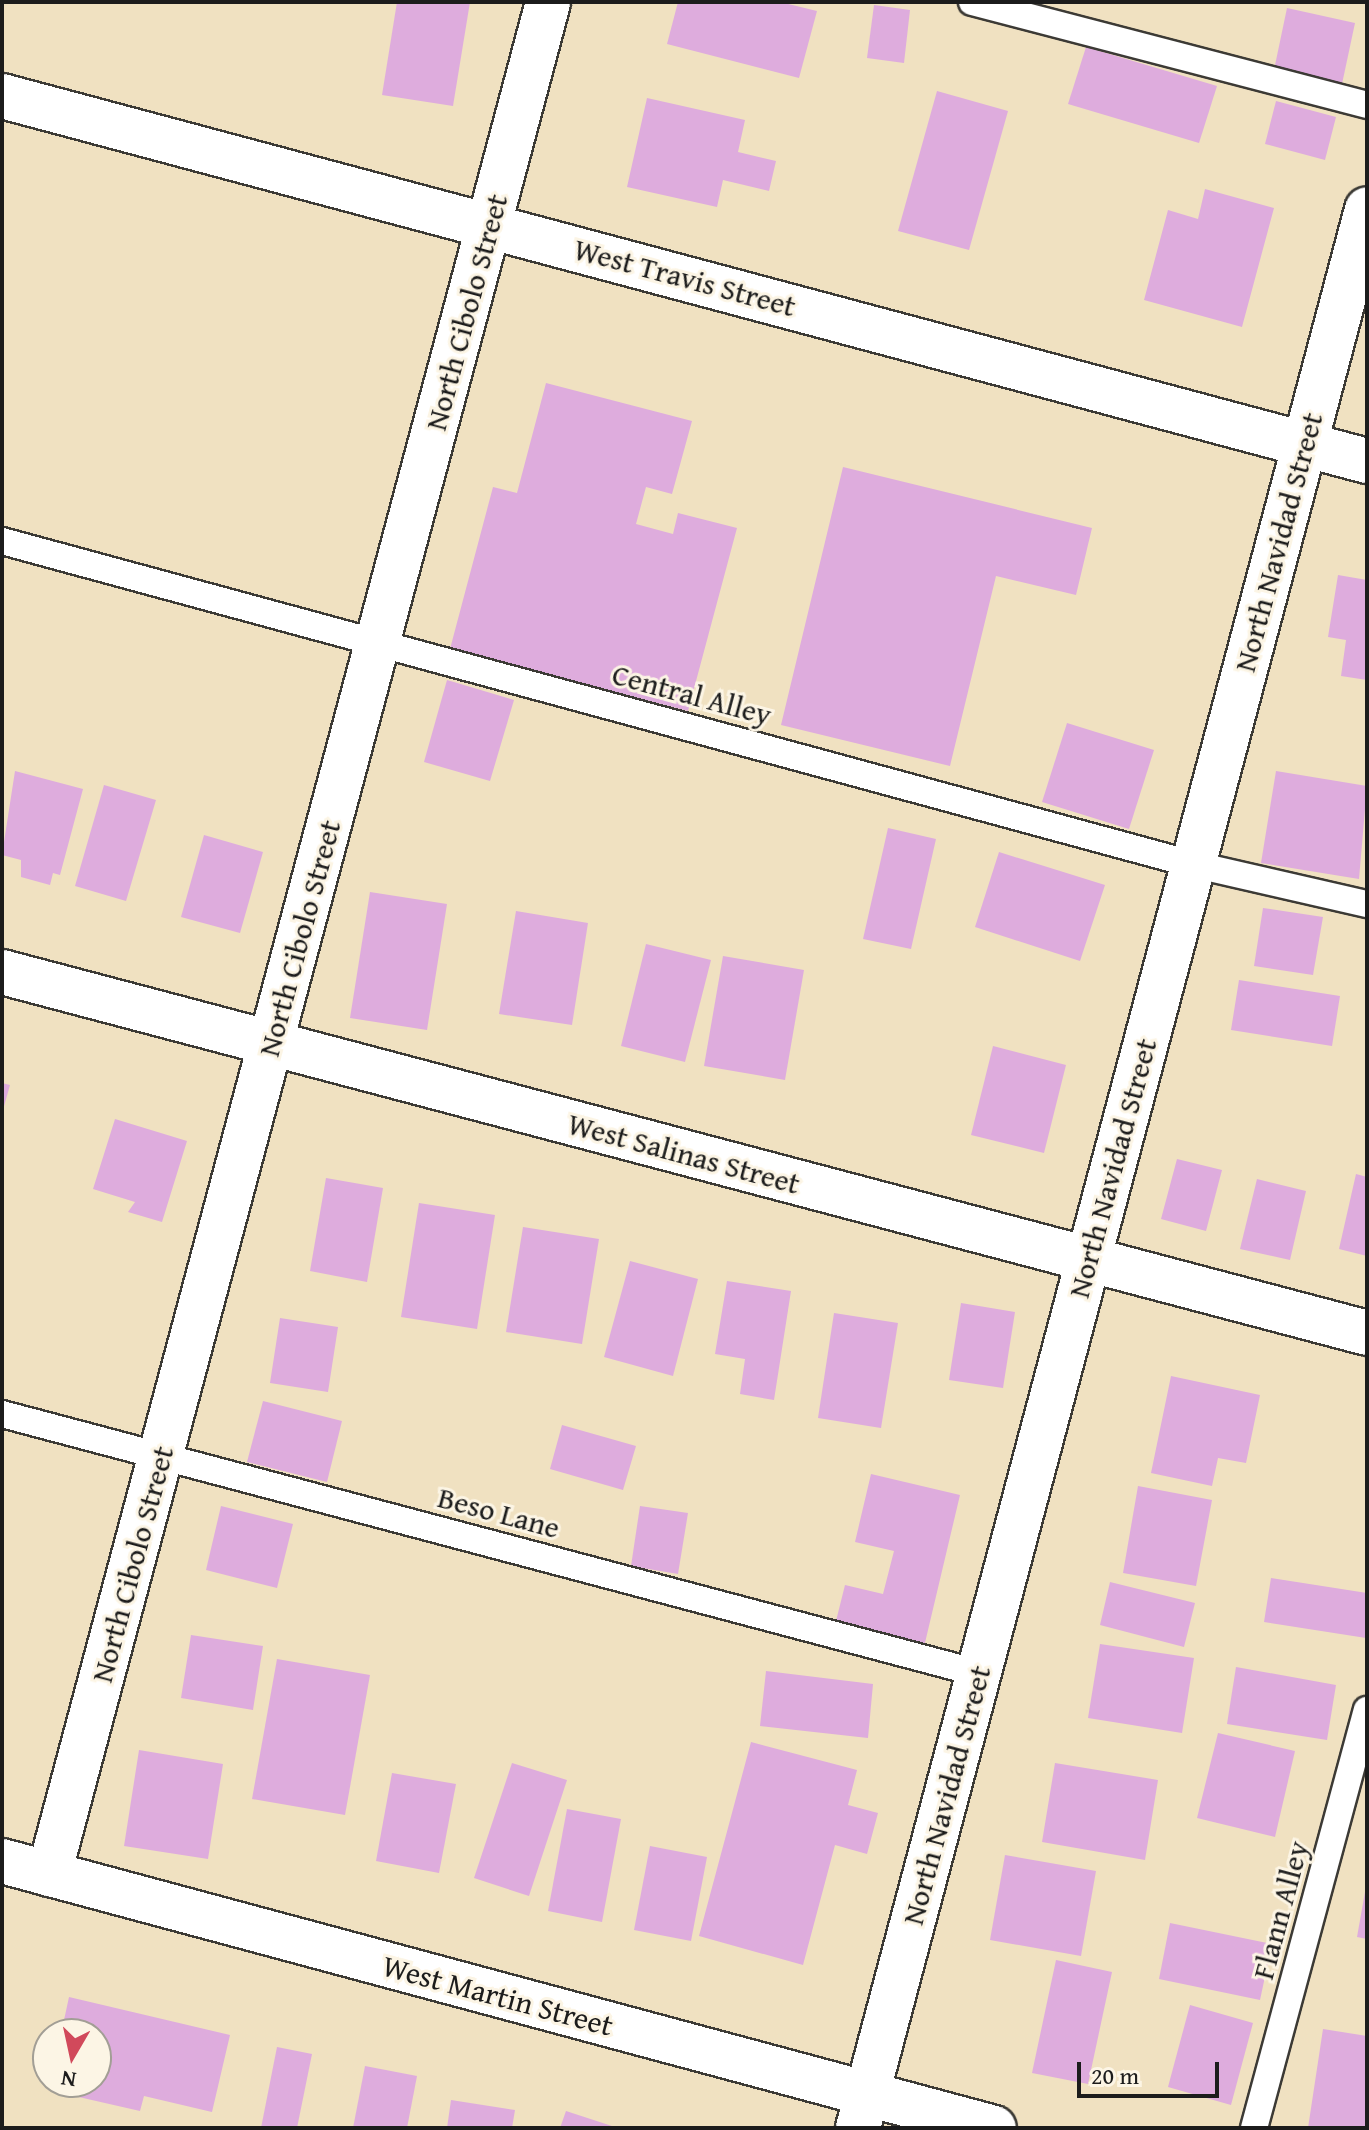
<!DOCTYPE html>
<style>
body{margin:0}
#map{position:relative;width:1369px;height:2130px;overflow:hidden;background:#f0e1c1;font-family:"Gentium Book Plus",serif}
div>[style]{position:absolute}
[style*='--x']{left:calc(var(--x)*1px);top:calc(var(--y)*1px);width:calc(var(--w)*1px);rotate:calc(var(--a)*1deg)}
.building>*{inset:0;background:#deacdd}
.roads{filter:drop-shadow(2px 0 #3c3a35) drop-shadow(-2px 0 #3c3a35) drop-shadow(0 2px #3c3a35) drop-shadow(0 -2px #3c3a35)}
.lane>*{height:26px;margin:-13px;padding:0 13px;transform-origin:13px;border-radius:13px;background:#fff}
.street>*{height:44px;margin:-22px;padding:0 22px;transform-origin:22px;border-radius:22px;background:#fff}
.secondary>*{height:44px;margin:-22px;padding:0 22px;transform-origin:22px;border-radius:22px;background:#fff}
span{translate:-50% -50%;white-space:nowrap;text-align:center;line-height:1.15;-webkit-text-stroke:6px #fcf5e5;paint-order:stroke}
.street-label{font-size:30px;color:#1c1c1c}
.frame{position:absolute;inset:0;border:4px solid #1c1c1c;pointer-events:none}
.north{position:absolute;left:32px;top:2018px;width:80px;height:80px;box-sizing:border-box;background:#fcf5e5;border:2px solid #a29e95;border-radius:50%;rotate:189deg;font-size:22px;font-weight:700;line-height:32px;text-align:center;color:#1c1c1c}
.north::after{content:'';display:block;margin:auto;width:28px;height:36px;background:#d1495b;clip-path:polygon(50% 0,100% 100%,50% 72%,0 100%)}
.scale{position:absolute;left:1077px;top:2062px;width:142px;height:36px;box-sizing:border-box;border:4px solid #1c1c1c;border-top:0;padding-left:10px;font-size:24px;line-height:28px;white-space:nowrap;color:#1c1c1c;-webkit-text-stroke:6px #fcf5e5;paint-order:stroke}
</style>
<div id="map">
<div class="building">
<i style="clip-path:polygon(397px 2px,470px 2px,453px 106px,382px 95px)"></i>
<i style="clip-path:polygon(678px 2px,780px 2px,817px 11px,799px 78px,667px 44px)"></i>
<i style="clip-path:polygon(874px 5px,910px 10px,904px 63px,867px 58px)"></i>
<i style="clip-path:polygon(1287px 8px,1355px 23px,1342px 84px,1274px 70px)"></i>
<i style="clip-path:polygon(1086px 47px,1217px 86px,1199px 143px,1068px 104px)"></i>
<i style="clip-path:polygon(937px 91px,1008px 111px,969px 250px,898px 231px)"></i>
<i style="clip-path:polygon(647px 98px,745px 120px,738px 152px,776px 161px,769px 191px,723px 180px,717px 207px,627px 187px)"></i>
<i style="clip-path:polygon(1276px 101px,1336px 117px,1325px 160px,1265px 144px)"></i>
<i style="clip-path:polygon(1205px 189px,1274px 208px,1242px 327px,1144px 300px,1168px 210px,1198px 219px)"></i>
<i style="clip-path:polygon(546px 383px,692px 421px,672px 494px,646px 487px,636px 524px,673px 534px,678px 513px,737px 528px,688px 711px,450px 649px,493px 487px,517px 493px)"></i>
<i style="clip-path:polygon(843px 467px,1092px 528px,1076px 595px,996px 576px,950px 766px,781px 725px)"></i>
<i style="clip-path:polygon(1338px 575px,1367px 580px,1367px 680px,1341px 676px,1346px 640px,1328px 637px)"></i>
<i style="clip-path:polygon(447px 680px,514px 700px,490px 781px,424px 762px)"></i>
<i style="clip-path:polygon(1067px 723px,1154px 750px,1129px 829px,1042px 802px)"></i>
<i style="clip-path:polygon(15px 771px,83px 789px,60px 875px,53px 873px,50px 885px,21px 877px,21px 860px,2px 855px)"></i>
<i style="clip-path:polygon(1276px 771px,1367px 786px,1359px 879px,1261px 863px)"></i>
<i style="clip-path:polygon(104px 785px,156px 800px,126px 901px,75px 886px)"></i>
<i style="clip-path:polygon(888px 828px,936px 839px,911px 949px,863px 939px)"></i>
<i style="clip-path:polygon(204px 835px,263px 852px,240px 933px,181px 917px)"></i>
<i style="clip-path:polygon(999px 852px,1105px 885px,1080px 961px,975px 927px)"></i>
<i style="clip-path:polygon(370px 892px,447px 904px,427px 1030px,350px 1018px)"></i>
<i style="clip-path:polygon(1263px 908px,1323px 917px,1313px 975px,1254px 966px)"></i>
<i style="clip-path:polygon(516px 911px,588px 923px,572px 1025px,499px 1014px)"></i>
<i style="clip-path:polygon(646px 944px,711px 960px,685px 1062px,621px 1046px)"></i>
<i style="clip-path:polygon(723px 956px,804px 970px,785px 1080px,704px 1066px)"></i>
<i style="clip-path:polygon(1239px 980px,1340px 996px,1332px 1046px,1231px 1030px)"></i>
<i style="clip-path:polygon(993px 1046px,1066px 1065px,1044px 1153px,971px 1135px)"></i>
<i style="clip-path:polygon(2px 1083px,10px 1085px,3px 1110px,2px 1110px)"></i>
<i style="clip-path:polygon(115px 1119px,187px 1141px,162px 1222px,128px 1212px,135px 1202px,93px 1189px)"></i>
<i style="clip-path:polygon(1177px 1159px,1222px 1170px,1206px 1231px,1161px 1219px)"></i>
<i style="clip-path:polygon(1356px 1174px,1367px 1177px,1367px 1256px,1339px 1249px)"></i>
<i style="clip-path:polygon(326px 1178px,383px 1188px,367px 1282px,310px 1271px)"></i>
<i style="clip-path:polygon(1257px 1179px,1306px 1191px,1290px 1260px,1240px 1249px)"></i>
<i style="clip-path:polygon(419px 1203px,495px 1215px,477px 1329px,401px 1317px)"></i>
<i style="clip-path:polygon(523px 1227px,599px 1239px,582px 1344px,506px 1332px)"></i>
<i style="clip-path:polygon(630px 1261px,698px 1279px,673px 1376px,604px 1357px)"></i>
<i style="clip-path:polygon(727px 1281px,791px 1291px,774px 1400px,740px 1394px,745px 1359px,715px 1354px)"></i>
<i style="clip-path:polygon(961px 1303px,1015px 1312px,1003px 1388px,949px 1380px)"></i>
<i style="clip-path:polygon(834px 1313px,898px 1323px,881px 1428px,818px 1418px)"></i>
<i style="clip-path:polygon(280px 1318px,338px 1327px,328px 1392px,270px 1383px)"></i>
<i style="clip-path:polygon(1171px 1376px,1260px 1395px,1246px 1463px,1218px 1458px,1212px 1486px,1151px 1473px)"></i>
<i style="clip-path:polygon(263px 1401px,342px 1421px,327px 1482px,247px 1462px)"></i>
<i style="clip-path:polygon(562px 1425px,636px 1446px,623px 1490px,550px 1469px)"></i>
<i style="clip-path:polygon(871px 1474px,960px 1495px,924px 1647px,835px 1625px,845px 1585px,883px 1594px,894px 1551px,855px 1542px)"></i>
<i style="clip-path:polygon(1138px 1486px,1212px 1500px,1196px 1586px,1123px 1573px)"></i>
<i style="clip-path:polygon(221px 1506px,293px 1524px,277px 1588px,206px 1570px)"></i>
<i style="clip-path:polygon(640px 1506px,688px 1513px,678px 1574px,631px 1566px)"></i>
<i style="clip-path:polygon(1271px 1578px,1367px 1593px,1366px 1638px,1264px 1622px)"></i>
<i style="clip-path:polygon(1110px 1582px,1195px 1603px,1184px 1647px,1100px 1625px)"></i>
<i style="clip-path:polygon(191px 1635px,263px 1646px,253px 1710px,181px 1698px)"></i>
<i style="clip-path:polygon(1100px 1644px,1194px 1658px,1182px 1733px,1088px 1718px)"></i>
<i style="clip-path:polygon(277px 1659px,370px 1675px,345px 1815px,252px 1799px)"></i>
<i style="clip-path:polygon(1236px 1667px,1336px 1685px,1327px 1740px,1227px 1724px)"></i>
<i style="clip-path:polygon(766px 1671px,873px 1684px,868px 1738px,760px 1726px)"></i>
<i style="clip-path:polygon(1218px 1733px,1295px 1751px,1275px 1837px,1197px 1818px)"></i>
<i style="clip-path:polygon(751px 1742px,857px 1770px,848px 1805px,878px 1813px,867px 1854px,835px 1845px,803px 1965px,699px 1936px)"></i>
<i style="clip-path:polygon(139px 1750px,223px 1764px,208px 1859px,124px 1846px)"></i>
<i style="clip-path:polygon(512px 1763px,567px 1780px,529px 1896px,474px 1878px)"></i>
<i style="clip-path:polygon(1055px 1763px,1158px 1780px,1145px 1860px,1042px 1842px)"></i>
<i style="clip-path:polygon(392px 1773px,456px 1784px,439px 1873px,376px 1861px)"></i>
<i style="clip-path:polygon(567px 1809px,621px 1819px,602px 1922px,548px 1911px)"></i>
<i style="clip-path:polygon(650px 1846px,707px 1857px,691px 1941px,634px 1930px)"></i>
<i style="clip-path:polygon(1005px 1855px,1096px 1871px,1081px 1956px,990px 1940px)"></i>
<i style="clip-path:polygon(1365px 1892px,1367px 1892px,1367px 1939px,1357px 1937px)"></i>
<i style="clip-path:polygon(1170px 1923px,1272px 1944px,1260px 2000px,1159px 1979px)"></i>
<i style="clip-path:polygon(1056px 1960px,1112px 1972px,1088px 2084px,1032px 2073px)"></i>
<i style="clip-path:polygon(69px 1997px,230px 2035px,212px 2112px,144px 2096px,140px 2111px,48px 2090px,49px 2082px,96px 2082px,96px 2034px,61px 2034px)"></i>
<i style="clip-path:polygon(1190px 2005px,1253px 2023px,1231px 2105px,1168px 2087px)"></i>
<i style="clip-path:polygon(1323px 2029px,1367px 2036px,1367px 2128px,1308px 2128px)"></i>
<i style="clip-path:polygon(277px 2047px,312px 2054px,297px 2128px,261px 2128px)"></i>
<i style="clip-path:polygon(365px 2066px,417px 2076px,407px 2128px,353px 2128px)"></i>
<i style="clip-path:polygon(451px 2100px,515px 2110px,512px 2128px,447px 2128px)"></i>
<i style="clip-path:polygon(566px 2111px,615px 2127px,615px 2128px,560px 2128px)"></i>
</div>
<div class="roads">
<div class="lane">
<i style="--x:972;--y:2;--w:408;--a:14.6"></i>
<i style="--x:2;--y:541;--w:1233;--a:15.19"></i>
<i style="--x:1192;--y:864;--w:180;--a:12.9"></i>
<i style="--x:2;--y:1414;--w:1010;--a:14.86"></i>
<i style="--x:1254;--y:2128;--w:433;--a:-74.9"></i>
</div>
<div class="street">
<i style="--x:2;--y:96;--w:1413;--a:14.97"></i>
<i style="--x:2;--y:972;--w:1412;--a:14.81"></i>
<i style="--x:49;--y:1874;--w:1937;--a:-75.07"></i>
<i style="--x:858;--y:2128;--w:1985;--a:-75.14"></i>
</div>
<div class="secondary">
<i style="--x:2;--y:1861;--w:1027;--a:15.06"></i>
</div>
</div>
<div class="street-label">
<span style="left:685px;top:277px;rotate:15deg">West Travis Street</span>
<span style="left:466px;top:312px;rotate:-75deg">North Cibolo Street</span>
<span style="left:1278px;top:542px;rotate:-75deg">North Navidad Street</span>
<span style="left:692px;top:694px;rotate:15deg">Central Alley</span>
<span style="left:299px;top:938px;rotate:-75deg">North Cibolo Street</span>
<span style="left:684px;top:1153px;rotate:15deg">West Salinas Street</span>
<span style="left:1112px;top:1168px;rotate:-75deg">North Navidad Street</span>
<span style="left:499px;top:1512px;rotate:15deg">Beso Lane</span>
<span style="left:132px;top:1564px;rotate:-75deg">North Cibolo Street</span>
<span style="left:946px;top:1795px;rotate:-75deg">North Navidad Street</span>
<span style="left:1280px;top:1910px;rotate:-75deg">Flann Alley</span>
<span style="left:498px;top:1995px;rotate:15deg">West Martin Street</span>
</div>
<div class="frame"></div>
<div class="north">N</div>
<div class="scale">20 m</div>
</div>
